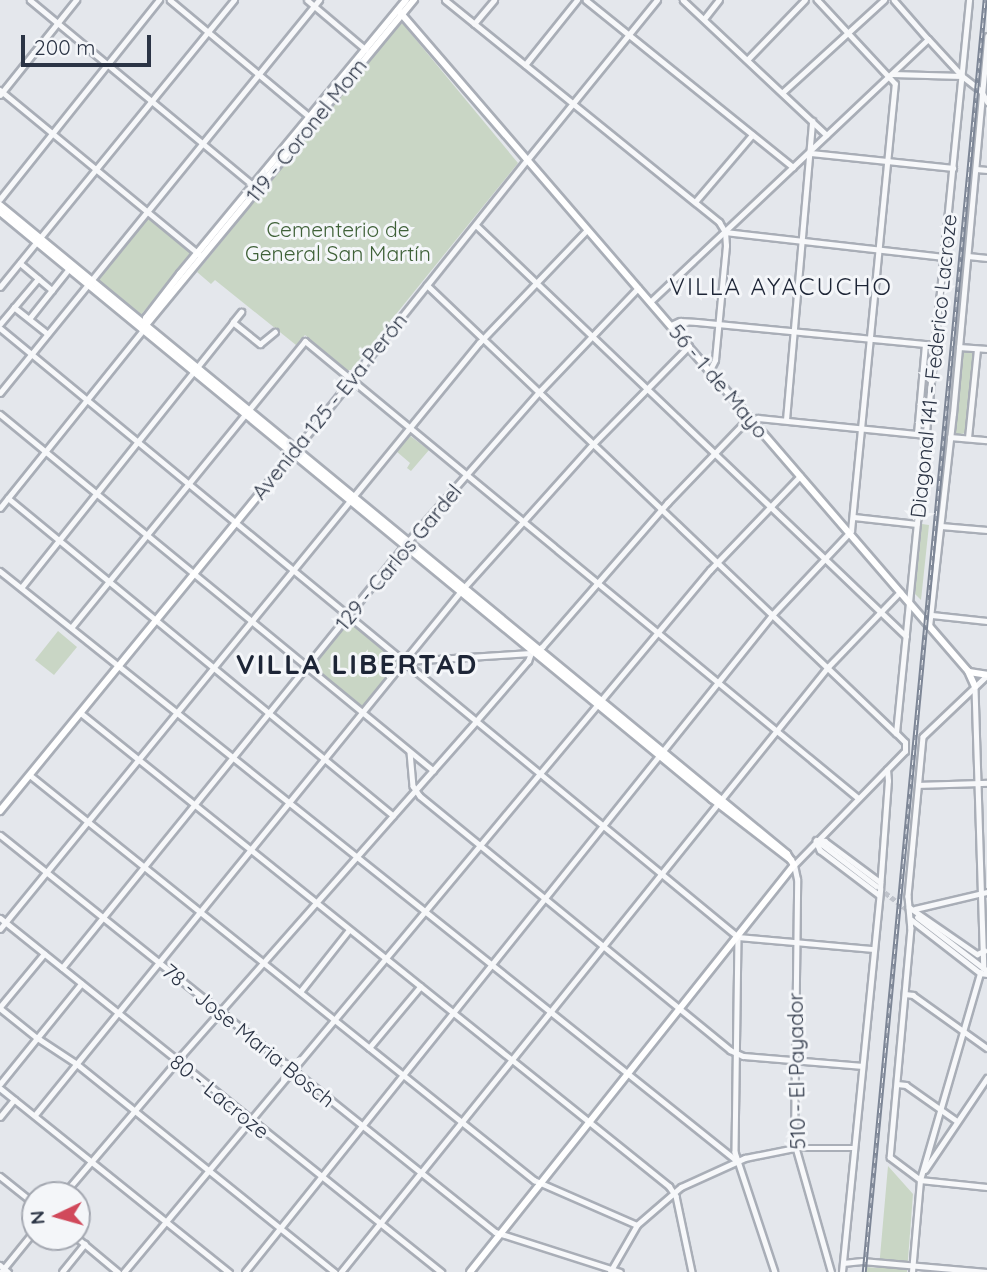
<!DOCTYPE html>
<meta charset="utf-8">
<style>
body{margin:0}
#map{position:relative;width:987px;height:1272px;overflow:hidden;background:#e4e7ec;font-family:Quicksand,sans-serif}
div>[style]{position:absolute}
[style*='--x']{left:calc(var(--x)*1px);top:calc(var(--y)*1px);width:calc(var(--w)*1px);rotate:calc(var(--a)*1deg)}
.green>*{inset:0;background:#c9d6c5}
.tertiary-tunnel>*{height:5px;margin-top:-2.5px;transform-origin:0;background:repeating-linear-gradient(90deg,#bfc3cb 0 5px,transparent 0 7.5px)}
.roads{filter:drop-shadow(2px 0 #a9aeb7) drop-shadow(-2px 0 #a9aeb7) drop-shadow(0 2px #a9aeb7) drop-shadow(0 -2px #a9aeb7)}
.minor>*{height:4.5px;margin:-2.25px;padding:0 2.25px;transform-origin:2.25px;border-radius:2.25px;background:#f7f8fa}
.tertiary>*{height:5px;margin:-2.5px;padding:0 2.5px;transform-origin:2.5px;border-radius:2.5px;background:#f7f8fa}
.secondary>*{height:6px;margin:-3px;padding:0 3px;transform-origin:3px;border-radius:3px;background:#fff}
.rail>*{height:4.5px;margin-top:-2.25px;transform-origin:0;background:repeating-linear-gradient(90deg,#f4f6f9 0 5px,#7d8696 0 10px);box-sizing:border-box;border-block:2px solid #7d8696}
span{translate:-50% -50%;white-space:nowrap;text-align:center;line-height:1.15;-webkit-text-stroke:6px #f4f6f9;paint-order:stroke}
.street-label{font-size:21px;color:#2b3445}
.park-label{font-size:21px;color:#3f6138}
.quarter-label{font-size:24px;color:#1d2536;letter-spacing:2px}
.district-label{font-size:28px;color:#1d2536;font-weight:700;letter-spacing:2px}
.north{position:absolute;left:21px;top:1181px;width:70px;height:70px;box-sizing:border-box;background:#f4f6f9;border:2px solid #a4a8b1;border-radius:50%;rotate:265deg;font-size:19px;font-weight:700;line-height:28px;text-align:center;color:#2b3445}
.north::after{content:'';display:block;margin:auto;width:24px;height:32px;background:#d1495b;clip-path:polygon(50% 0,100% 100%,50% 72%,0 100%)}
.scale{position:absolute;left:21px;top:35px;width:130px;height:32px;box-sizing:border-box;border:4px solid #2b3445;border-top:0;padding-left:9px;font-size:21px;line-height:24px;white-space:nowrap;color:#2b3445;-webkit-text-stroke:5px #f4f6f9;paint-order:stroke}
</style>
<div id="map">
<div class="green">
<i style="clip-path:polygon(399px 24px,403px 24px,518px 163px,351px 370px,347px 370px,305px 335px,296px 345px,215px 280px,211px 284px,197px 272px)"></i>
<i style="clip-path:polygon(148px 217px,192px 253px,140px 316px,96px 280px)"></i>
<i style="clip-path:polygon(972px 350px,975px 353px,967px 433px,954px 435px,961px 351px)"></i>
<i style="clip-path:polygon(409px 435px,429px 450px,411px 471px,407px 468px,410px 463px,396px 451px)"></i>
<i style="clip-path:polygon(922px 524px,929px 525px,921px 600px,915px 594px)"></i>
<i style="clip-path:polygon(349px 615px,405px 661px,363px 713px,307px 667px)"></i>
<i style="clip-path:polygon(58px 631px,77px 647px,54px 675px,35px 660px)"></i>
<i style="clip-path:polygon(888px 1166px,913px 1194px,907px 1272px,866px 1272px,866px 1267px,879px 1268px)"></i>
</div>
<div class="tertiary-tunnel">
<i style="--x:879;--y:888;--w:48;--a:37.3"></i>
</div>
<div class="roads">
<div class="minor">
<i style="--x:30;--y:0;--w:293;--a:39.7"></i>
<i style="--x:170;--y:0;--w:184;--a:39.9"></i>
<i style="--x:586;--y:0;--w:266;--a:38.9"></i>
<i style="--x:683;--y:0;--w:197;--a:43.2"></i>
<i style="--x:894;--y:0;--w:52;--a:48.9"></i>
<i style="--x:704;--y:19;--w:24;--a:-52"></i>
<i style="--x:474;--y:24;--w:31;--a:-50"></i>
<i style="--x:747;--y:60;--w:83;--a:-46"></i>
<i style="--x:525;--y:65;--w:83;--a:-51.3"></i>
<i style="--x:0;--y:90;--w:258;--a:39.5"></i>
<i style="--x:782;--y:93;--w:138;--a:-42.4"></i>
<i style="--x:0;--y:95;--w:122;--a:-51.3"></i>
<i style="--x:811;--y:153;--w:143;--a:6"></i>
<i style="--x:527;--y:160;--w:206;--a:-50.9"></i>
<i style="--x:976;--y:169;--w:11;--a:5"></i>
<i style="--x:0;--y:199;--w:255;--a:-51.4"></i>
<i style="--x:695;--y:202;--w:88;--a:-49.6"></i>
<i style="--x:476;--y:225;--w:595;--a:43.71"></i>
<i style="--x:968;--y:256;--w:19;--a:6"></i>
<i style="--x:20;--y:263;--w:42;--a:40.2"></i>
<i style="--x:427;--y:285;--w:649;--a:43.69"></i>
<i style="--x:0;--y:287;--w:370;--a:-50.8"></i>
<i style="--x:14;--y:307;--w:43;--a:38.5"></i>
<i style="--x:29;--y:319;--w:63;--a:-51.5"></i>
<i style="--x:233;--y:322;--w:13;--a:-51"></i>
<i style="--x:0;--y:324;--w:59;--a:-49.8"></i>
<i style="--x:671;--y:325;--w:10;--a:-24"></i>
<i style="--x:680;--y:321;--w:17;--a:3"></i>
<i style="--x:697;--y:322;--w:238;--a:5.5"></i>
<i style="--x:0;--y:328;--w:955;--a:39.52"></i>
<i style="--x:959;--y:347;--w:28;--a:4"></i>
<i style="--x:710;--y:370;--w:11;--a:-63"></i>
<i style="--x:715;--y:360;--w:115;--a:-84.5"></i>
<i style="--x:726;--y:246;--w:14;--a:-94"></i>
<i style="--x:725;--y:232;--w:220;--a:6.5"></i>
<i style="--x:0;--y:393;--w:506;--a:-50.93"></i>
<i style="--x:0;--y:414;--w:561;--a:39.43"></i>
<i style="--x:786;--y:420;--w:300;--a:-85"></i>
<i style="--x:917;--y:434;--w:89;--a:-84.9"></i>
<i style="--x:950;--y:437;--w:37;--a:5"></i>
<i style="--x:968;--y:438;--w:89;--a:-84.2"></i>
<i style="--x:8;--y:498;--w:499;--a:39.5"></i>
<i style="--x:0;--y:508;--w:230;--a:-51.2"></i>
<i style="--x:854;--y:517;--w:63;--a:6.3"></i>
<i style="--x:941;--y:526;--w:46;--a:5"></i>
<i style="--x:0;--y:571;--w:943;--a:38.67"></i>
<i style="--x:21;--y:588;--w:340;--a:-51.4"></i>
<i style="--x:233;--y:322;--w:35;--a:39"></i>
<i style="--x:260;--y:344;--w:19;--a:-39"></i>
<i style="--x:932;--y:615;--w:55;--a:6.2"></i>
<i style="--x:929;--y:627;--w:214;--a:-83.6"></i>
<i style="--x:953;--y:414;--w:379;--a:-84.8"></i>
<i style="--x:71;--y:628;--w:370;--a:-50.8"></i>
<i style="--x:305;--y:341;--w:716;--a:39.56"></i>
<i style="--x:406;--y:661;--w:125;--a:-3.7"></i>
<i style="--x:987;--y:676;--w:88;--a:136.4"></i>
<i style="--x:923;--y:737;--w:160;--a:95.4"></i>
<i style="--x:908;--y:896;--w:32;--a:85"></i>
<i style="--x:911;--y:928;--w:230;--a:95.2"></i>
<i style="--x:890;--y:1157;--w:38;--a:37"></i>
<i style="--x:920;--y:1180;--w:67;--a:6"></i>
<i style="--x:975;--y:688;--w:280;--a:88.2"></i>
<i style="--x:81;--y:713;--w:755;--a:38.81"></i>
<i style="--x:669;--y:1186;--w:12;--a:55"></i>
<i style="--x:676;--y:1196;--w:78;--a:78.1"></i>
<i style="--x:410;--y:752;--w:34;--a:85"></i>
<i style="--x:413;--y:786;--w:12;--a:55"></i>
<i style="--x:420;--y:796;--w:401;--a:39.3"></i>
<i style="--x:730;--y:1050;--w:14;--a:25"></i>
<i style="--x:743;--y:1056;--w:118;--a:4.8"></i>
<i style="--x:30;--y:775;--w:647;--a:38.78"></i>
<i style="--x:534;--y:1180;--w:112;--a:23.6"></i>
<i style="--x:918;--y:785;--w:69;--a:-1.7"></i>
<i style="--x:817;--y:840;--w:8;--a:7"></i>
<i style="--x:825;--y:841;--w:69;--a:36.7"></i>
<i style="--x:816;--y:841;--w:10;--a:66"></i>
<i style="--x:820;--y:850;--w:74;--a:37.3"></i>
<i style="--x:909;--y:907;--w:83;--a:34.7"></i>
<i style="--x:977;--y:954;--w:8;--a:-23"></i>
<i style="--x:915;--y:909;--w:74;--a:-13.3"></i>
<i style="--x:912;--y:920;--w:86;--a:37.9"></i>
<i style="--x:980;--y:973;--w:7;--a:8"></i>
<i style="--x:0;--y:929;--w:757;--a:-50.74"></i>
<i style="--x:479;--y:343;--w:156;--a:-46.3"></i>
<i style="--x:738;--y:937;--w:215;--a:90.8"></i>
<i style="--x:735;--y:1152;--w:126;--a:71.6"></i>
<i style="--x:738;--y:937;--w:136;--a:5.1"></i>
<i style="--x:62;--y:968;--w:545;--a:-50.96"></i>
<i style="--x:405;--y:545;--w:205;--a:-48.8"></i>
<i style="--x:540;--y:391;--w:142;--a:-46.4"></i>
<i style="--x:300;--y:992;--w:79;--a:-51.7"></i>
<i style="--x:905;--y:994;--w:8;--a:7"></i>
<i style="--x:913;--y:995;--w:91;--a:35.6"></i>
<i style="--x:0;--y:1007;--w:69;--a:-50.3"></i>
<i style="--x:0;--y:1008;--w:46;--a:38.9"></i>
<i style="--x:36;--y:1037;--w:49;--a:33.4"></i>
<i style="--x:77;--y:1064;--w:331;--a:38.9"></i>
<i style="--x:369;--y:1048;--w:80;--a:-50.1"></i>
<i style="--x:0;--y:1084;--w:129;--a:-51"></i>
<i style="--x:897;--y:1084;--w:9;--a:6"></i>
<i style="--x:906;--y:1085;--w:62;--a:35.2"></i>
<i style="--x:0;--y:1088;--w:294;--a:38.8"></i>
<i style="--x:35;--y:1115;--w:675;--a:-50.89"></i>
<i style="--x:461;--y:591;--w:198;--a:-48.1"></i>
<i style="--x:593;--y:444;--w:137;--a:-45.6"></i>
<i style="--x:0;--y:1117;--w:22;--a:-51"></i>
<i style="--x:925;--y:1170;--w:111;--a:-56"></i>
<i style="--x:0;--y:1176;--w:45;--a:38.7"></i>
<i style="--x:63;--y:1195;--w:184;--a:-49.6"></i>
<i style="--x:182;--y:1055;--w:446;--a:-48.6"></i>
<i style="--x:477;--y:720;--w:78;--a:-49.2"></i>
<i style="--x:528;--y:661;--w:9;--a:-69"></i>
<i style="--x:531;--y:653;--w:13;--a:-29"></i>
<i style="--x:542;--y:647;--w:191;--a:-49"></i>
<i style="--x:667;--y:503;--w:111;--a:-46.1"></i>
<i style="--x:744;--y:423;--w:15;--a:-20"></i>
<i style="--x:758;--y:418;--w:169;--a:5.8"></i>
<i style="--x:76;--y:1237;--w:55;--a:39.8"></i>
<i style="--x:843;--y:1263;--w:19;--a:-6"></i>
<i style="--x:862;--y:1261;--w:125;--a:5"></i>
<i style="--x:0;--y:1265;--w:11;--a:41"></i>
<i style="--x:1;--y:1272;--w:54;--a:-51"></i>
<i style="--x:62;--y:1272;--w:36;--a:-51"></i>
<i style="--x:124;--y:1272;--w:914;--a:-50.15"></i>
<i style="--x:710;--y:570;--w:130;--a:-46.2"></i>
<i style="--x:245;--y:1272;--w:844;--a:-51.26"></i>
<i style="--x:773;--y:614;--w:114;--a:-46.8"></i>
<i style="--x:851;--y:531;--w:449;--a:-84.4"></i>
<i style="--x:895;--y:84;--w:115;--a:-132.9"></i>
<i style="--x:341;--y:1272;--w:777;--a:-51.17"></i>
<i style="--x:828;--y:667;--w:104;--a:-46.2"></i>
<i style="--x:610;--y:1272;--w:54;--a:-60.1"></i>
<i style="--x:637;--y:1225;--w:58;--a:-40.8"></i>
<i style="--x:681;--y:1187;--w:70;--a:-24.4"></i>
<i style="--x:745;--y:1158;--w:51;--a:-11.3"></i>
<i style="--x:795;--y:1148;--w:58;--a:0"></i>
<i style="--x:842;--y:1272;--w:385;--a:-84.3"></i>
<i style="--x:880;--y:889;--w:108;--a:-85.8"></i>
<i style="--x:888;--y:781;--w:11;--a:-95"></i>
<i style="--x:912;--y:1272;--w:92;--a:-85"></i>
<i style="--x:920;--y:1180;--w:216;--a:-73.8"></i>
</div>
<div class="tertiary">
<i style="--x:307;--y:0;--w:77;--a:40.3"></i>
<i style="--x:445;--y:0;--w:353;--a:39"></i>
<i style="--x:719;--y:222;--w:12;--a:59"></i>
<i style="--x:892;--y:74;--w:70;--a:1.6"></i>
<i style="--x:651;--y:301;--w:381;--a:-43.4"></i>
<i style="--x:928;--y:39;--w:50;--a:47.4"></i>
<i style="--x:962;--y:76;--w:24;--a:38"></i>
<i style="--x:981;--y:91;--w:13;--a:61"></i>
<i style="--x:296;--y:449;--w:370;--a:-51.4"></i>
<i style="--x:0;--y:835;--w:635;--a:38.73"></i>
<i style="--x:495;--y:1232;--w:131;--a:17.7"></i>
<i style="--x:816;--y:840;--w:76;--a:37.5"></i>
<i style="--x:917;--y:917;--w:88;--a:37.6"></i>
<i style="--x:0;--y:918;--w:566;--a:38.75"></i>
<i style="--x:831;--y:1272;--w:135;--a:-105.9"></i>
<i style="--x:794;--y:1142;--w:263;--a:-89.3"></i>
<i style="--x:797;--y:879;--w:14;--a:-102"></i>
<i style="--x:794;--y:865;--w:159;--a:-45.8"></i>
<i style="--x:905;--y:751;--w:9;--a:-90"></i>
<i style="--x:905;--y:742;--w:13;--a:-135"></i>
<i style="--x:896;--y:733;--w:737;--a:-84.31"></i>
</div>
<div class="secondary">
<i style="--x:398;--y:10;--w:873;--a:49.23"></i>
<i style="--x:968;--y:671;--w:17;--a:66"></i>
<i style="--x:0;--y:205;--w:1020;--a:39.51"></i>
<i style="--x:787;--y:854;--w:13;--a:58"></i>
<i style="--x:794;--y:865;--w:520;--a:128.52"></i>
<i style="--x:0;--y:212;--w:923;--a:39.5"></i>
<i style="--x:712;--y:799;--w:100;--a:37.7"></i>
<i style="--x:145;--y:325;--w:7;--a:-82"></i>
<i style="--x:146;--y:318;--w:56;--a:-52.3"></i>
<i style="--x:180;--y:274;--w:355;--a:-50.5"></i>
<i style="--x:145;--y:326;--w:423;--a:-50.5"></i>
<i style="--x:969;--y:672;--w:18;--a:9"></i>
<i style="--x:0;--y:811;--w:466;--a:-50.7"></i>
</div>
</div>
<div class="rail">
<i style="--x:864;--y:1272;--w:1278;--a:-84.57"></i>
</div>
<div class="street-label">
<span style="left:306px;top:130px;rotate:-51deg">119 - Coronel Mom</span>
<span style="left:933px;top:366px;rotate:-84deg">Diagonal 141 - Federico Lacroze</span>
<span style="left:719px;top:381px;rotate:50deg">56 - 1 de Mayo</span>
<span style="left:329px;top:406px;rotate:-51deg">Avenida 125 - Eva Perón</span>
<span style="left:398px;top:557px;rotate:-50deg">129 - Carlos Gardel</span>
<span style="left:249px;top:1035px;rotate:39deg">78 - Jose Maria Bosch</span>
<span style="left:796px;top:1071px;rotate:-91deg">510 - El Payador</span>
<span style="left:220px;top:1096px;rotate:39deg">80 - Lacroze</span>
</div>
<div class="park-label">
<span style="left:338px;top:241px">Cementerio de<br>General San Martín</span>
</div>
<div class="quarter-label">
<span style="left:781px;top:287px">VILLA AYACUCHO</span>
</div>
<div class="district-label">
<span style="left:357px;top:664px">VILLA LIBERTAD</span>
</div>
<div class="north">N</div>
<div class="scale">200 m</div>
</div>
